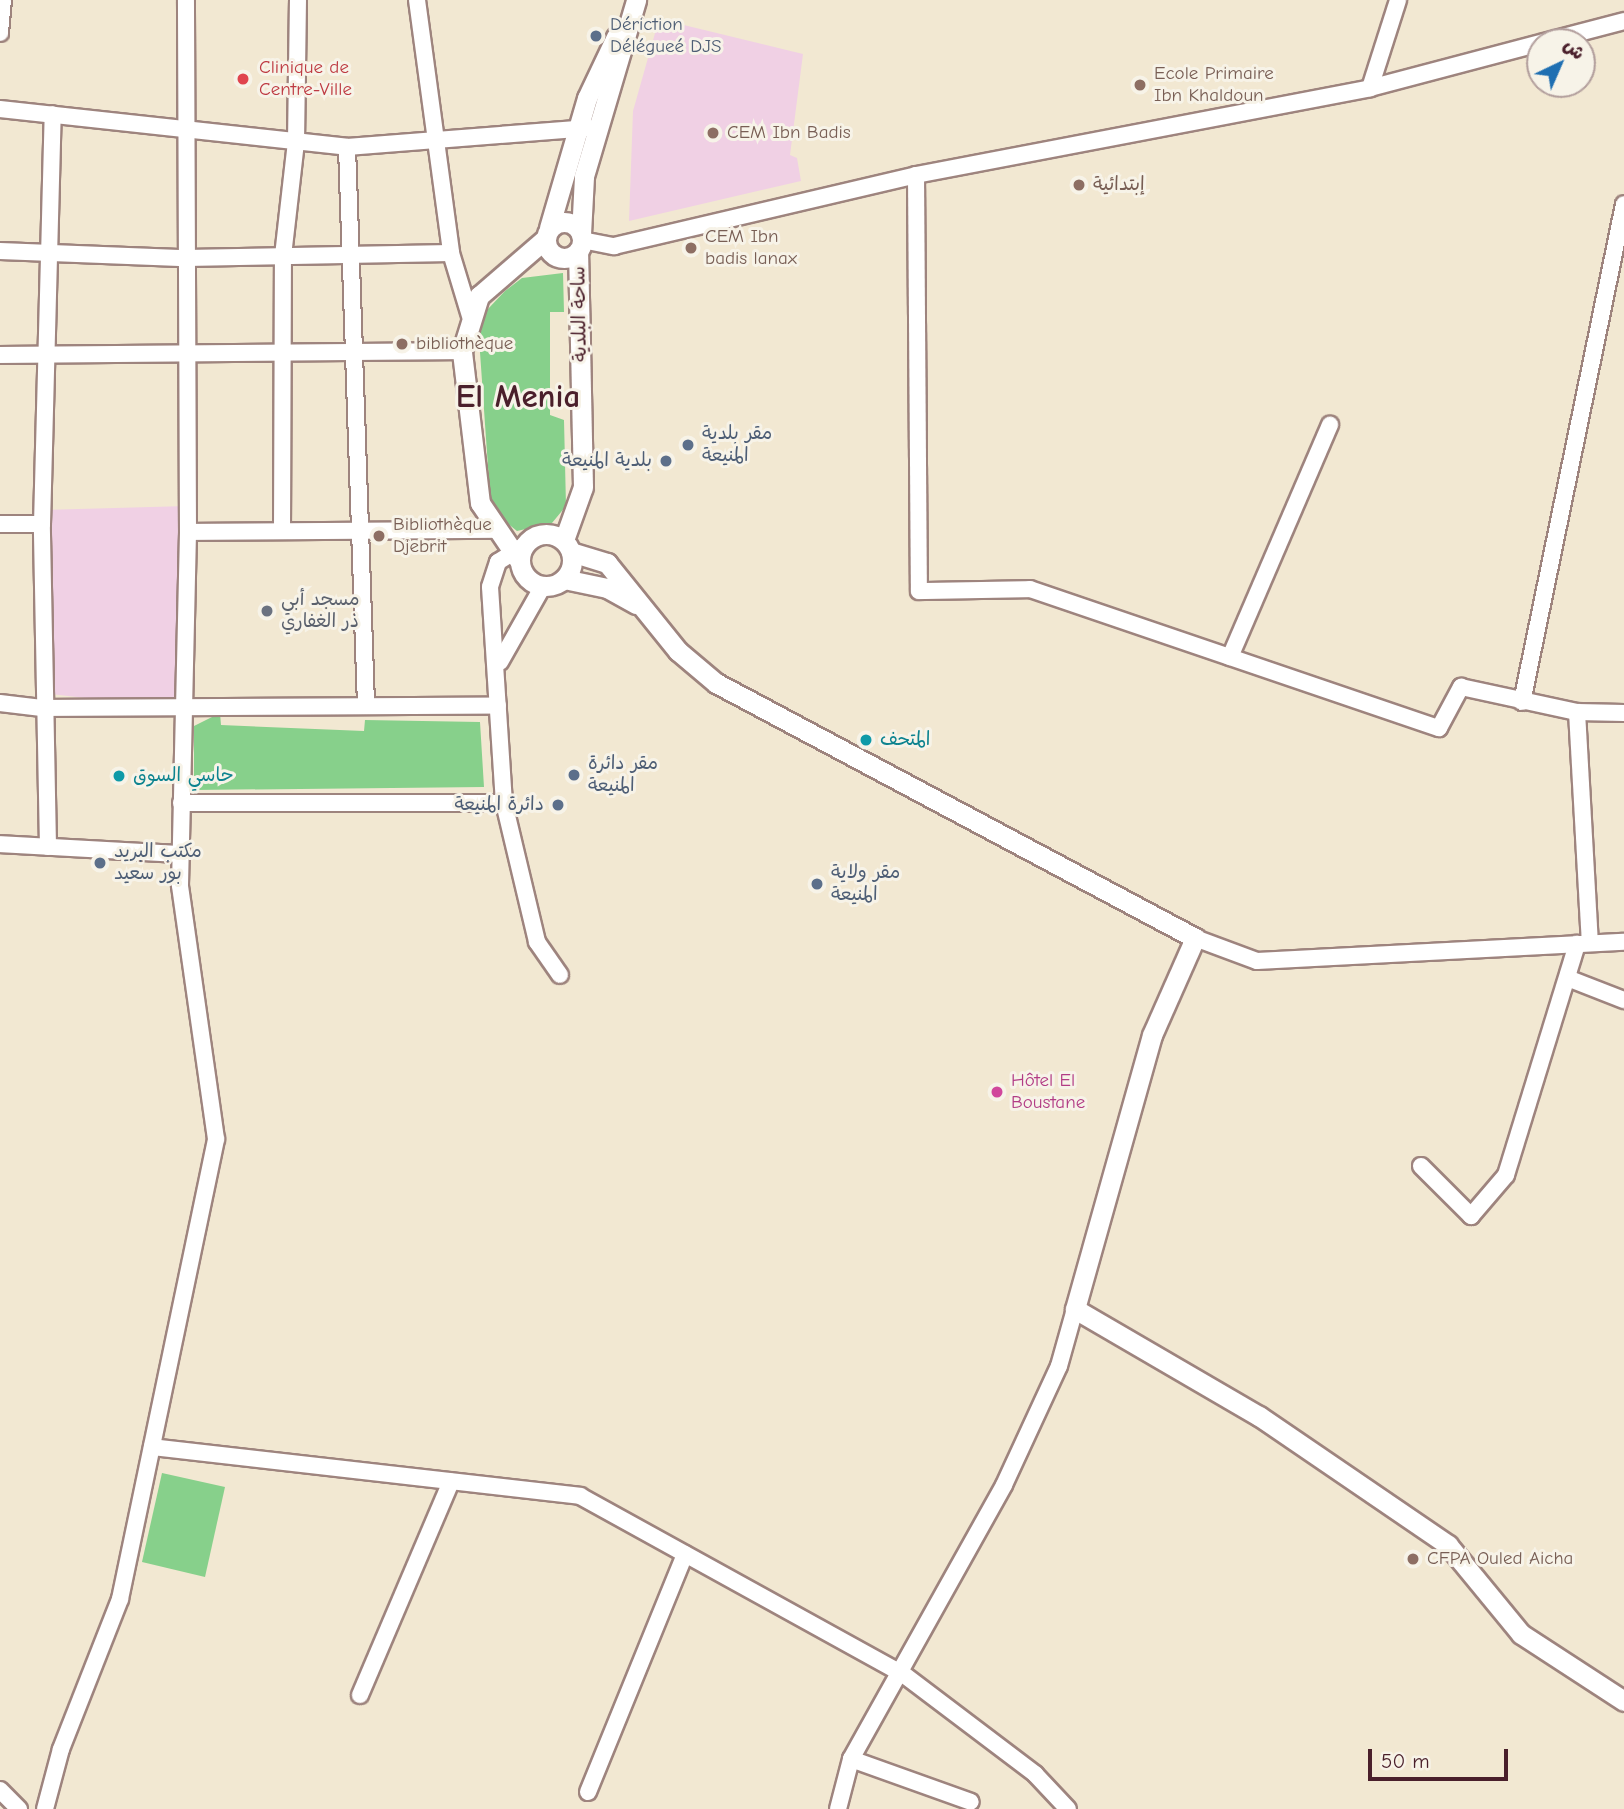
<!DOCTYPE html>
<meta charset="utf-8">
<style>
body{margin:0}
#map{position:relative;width:1624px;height:1809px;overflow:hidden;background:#f2e8d2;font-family:"Comic Neue","Playpen Sans Arabic",sans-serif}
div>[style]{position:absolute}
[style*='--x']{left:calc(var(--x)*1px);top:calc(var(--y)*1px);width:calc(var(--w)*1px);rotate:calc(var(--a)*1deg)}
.built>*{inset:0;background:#f0d0e4}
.green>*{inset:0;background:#87d08b}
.roads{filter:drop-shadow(2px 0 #9e847e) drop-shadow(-2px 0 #9e847e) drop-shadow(0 2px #9e847e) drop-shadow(0 -2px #9e847e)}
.minor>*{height:16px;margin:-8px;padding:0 8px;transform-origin:8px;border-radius:8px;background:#fff}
.tertiary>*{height:19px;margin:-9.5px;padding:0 9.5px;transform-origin:9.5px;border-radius:9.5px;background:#fff}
.tertiary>.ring{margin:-9.5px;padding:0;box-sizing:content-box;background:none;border:19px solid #fff;border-radius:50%}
.dots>*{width:19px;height:19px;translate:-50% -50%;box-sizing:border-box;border:4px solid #f7f3e8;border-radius:50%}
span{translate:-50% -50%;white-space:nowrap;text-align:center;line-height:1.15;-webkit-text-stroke:6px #f7f3e8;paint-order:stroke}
.service-label{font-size:19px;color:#4e5e75}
.left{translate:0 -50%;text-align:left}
.right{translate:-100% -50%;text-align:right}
.health-label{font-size:19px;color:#be3a42}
.education-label{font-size:19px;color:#785e54}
.street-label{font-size:19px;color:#4a1f2b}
.worship-label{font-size:19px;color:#5b616d}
.culture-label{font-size:19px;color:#0d838f}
.hotel-label{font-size:19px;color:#b23c85}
.town-label{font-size:33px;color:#4a1f2b;font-weight:700}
.north{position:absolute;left:1526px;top:28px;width:70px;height:70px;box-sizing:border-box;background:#f7f3e8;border:2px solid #b29e9c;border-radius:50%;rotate:44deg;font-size:19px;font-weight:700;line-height:28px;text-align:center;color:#4a1f2b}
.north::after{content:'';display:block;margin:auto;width:24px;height:32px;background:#1f6fb2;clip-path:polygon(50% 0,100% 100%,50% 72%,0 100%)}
.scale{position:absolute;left:1368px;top:1749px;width:140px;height:32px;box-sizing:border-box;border:4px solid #4a1f2b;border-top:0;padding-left:9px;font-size:21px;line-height:24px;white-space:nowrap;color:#4a1f2b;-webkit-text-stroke:5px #f7f3e8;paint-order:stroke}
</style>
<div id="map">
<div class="built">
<i style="clip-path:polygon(659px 19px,803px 54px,790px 155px,797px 158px,801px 181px,629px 221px,633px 111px)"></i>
<i style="clip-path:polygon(187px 506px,181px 709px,42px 693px,42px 510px)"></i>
</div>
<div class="green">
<i style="clip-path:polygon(563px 273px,564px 312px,550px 312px,550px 415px,564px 420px,566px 506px,552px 523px,517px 531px,491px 510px,479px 338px,487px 310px,505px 291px,522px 278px)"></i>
<i style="clip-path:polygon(220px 713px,221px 725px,364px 731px,365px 720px,480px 722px,484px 787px,194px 790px,194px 726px)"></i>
<i style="clip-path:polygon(162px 1473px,225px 1487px,205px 1577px,142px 1562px)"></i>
</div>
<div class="roads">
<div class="minor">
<i style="--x:417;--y:0;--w:255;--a:82.3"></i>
<i style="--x:451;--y:253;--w:66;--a:73.2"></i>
<i style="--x:0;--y:33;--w:33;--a:-85"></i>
<i style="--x:1544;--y:42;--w:83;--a:-14.7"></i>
<i style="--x:1370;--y:88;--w:92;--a:-72.3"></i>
<i style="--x:0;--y:109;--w:349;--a:6.2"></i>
<i style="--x:347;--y:147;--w:243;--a:-4.5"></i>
<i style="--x:347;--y:147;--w:558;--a:88.05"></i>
<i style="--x:916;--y:175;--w:416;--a:89.6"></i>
<i style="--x:919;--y:591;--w:111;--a:-1"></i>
<i style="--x:1030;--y:589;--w:432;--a:18.8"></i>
<i style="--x:1439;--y:728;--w:47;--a:-61.8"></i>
<i style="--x:1461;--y:687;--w:119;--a:12.2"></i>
<i style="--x:1577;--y:712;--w:47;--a:1.2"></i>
<i style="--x:582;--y:240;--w:33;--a:11"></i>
<i style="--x:614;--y:246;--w:310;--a:-13.2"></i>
<i style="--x:916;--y:175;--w:462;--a:-10.8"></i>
<i style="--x:1370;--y:88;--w:176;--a:-14.8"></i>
<i style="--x:0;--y:251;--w:186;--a:2.2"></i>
<i style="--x:186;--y:258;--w:265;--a:-1.1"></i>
<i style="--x:0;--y:355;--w:462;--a:-0.5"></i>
<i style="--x:0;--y:524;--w:42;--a:0"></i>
<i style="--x:282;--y:531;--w:275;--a:-89.8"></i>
<i style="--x:283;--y:256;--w:115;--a:-83.5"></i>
<i style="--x:296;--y:142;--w:142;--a:-89.2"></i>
<i style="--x:188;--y:532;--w:307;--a:-0.4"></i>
<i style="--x:525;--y:545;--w:32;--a:148"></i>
<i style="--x:498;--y:562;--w:26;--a:108"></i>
<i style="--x:490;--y:587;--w:216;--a:86.3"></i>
<i style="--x:504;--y:803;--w:143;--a:76.6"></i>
<i style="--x:537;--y:942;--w:40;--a:55.1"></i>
<i style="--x:1230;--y:657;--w:253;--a:-66.7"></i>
<i style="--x:500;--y:662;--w:87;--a:-60.5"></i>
<i style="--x:1522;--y:702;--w:508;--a:-78.42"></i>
<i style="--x:0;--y:703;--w:42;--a:6.8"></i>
<i style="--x:42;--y:708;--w:456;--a:-0.3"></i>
<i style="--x:1577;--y:712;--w:230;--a:86.8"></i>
<i style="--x:181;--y:803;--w:323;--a:0"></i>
<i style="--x:0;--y:844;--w:180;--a:3.2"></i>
<i style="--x:48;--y:847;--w:323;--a:-91.1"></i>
<i style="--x:42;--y:524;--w:410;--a:-88.5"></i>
<i style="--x:1195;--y:938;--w:66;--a:20.4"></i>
<i style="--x:1257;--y:961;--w:367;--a:-3"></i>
<i style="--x:1570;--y:979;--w:58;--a:21.3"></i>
<i style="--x:1421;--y:1166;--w:71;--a:45"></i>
<i style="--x:1471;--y:1216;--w:54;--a:-49.5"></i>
<i style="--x:1506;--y:1175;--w:242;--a:-72.9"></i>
<i style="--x:152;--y:1447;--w:431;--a:6.5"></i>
<i style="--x:580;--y:1496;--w:369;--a:28.9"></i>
<i style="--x:903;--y:1674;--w:166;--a:37.1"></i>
<i style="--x:1035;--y:1774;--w:48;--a:46.7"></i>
<i style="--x:360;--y:1695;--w:232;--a:-66.9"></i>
<i style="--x:851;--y:1759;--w:127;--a:19.7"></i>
<i style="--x:0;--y:1790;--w:27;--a:45"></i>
<i style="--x:588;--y:1792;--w:257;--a:-67.8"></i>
<i style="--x:45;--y:1809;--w:62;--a:-75.1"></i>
<i style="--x:61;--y:1749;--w:161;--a:-68.5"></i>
<i style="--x:120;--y:1599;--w:470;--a:-78.2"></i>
<i style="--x:216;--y:1139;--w:257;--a:-98.1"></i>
<i style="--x:180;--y:885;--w:353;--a:-88.7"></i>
<i style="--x:188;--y:532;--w:532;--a:-90.22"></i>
<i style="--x:838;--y:1809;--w:52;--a:-75.4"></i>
<i style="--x:851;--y:1759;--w:314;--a:-60.8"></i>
<i style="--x:1004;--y:1485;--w:131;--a:-65.2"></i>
<i style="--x:1059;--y:1366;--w:59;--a:-74.3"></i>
</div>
<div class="tertiary">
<i class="ring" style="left:546px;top:222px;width:17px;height:17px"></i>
<i style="--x:549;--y:228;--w:135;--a:-73.7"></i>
<i style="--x:587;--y:98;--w:68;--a:-64.6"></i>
<i style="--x:581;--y:234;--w:58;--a:-87"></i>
<i style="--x:584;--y:176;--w:184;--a:-73.5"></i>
<i class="ring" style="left:520px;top:534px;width:33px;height:33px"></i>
<i style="--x:564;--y:540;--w:56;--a:-70.3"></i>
<i style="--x:583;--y:487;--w:236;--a:-91.2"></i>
<i style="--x:571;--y:552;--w:38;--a:17"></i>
<i style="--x:607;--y:563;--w:113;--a:51.1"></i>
<i style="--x:678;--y:651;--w:50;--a:40.1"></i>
<i style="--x:716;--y:683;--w:543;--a:28.03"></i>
<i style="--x:1195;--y:938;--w:106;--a:113.9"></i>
<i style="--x:1152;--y:1035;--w:285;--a:105.7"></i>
<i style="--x:1075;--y:1309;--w:213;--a:30.2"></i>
<i style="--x:1259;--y:1416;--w:229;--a:34.3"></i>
<i style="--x:1448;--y:1545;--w:115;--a:50.6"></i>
<i style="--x:1521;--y:1634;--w:123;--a:33"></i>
<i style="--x:520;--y:562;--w:71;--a:-124.1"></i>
<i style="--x:480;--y:503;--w:153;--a:-96.8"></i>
<i style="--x:462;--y:351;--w:58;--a:-72.8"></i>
<i style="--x:479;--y:296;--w:87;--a:-40.8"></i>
<i style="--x:564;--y:579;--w:44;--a:11.8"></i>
<i style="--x:607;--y:588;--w:33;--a:29"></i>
</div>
</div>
<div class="dots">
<i style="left:596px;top:36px;background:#5c6f8a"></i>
<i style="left:243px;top:79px;background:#e0444e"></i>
<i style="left:1140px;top:85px;background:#8d6e63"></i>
<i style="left:713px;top:133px;background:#8d6e63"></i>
<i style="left:1079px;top:185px;background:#8d6e63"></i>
<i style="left:691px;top:248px;background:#8d6e63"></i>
<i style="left:402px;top:344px;background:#8d6e63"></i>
<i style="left:688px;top:445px;background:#5c6f8a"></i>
<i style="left:666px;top:461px;background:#5c6f8a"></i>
<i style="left:379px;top:536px;background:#8d6e63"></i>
<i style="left:267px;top:611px;background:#6b7280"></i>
<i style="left:866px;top:740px;background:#0f9aa8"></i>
<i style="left:574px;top:775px;background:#5c6f8a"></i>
<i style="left:119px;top:776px;background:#0f9aa8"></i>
<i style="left:558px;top:805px;background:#5c6f8a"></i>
<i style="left:100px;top:863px;background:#5c6f8a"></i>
<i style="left:817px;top:884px;background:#5c6f8a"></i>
<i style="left:997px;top:1092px;background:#d1479c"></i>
<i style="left:1413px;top:1559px;background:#8d6e63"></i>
</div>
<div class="service-label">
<span class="left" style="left:610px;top:36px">Dériction<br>Délégueé DJS</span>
<span class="left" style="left:702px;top:445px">مقر بلدية<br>المنيعة</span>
<span class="right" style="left:652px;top:461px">بلدية المنيعة</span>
<span class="left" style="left:588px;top:775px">مقر دائرة<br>المنيعة</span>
<span class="right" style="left:544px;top:805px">دائرة المنيعة</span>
<span class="left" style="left:114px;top:863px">مكتب البريد<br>بور سعيد</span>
<span class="left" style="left:831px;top:884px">مقر ولاية<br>المنيعة</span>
</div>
<div class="health-label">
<span class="left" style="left:259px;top:79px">Clinique de<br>Centre-Ville</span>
</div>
<div class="education-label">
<span class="left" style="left:1154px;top:85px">Ecole Primaire<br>Ibn Khaldoun</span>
<span class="left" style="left:727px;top:133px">CEM Ibn Badis</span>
<span class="left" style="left:1093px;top:185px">إبتدائية</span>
<span class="left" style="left:705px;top:248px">CEM Ibn<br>badis lanax</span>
<span class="left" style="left:416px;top:344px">bibliothèque</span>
<span class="left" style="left:393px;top:536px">Bibliothèque<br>Djebrit</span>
<span class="left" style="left:1427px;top:1559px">CFPA Ouled Aicha</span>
</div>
<div class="street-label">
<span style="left:580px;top:314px;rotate:-91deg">ساحة البلدية</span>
</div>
<div class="worship-label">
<span class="left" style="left:281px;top:611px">مسجد أبي<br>ذر الغفاري</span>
</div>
<div class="culture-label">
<span class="left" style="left:880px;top:740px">المتحف</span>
<span class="left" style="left:133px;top:776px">حاسي السوق</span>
</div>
<div class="hotel-label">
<span class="left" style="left:1011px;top:1092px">Hôtel El<br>Boustane</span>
</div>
<div class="town-label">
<span style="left:518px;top:397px">El Menia</span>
</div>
<div class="north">ش</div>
<div class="scale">50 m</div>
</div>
